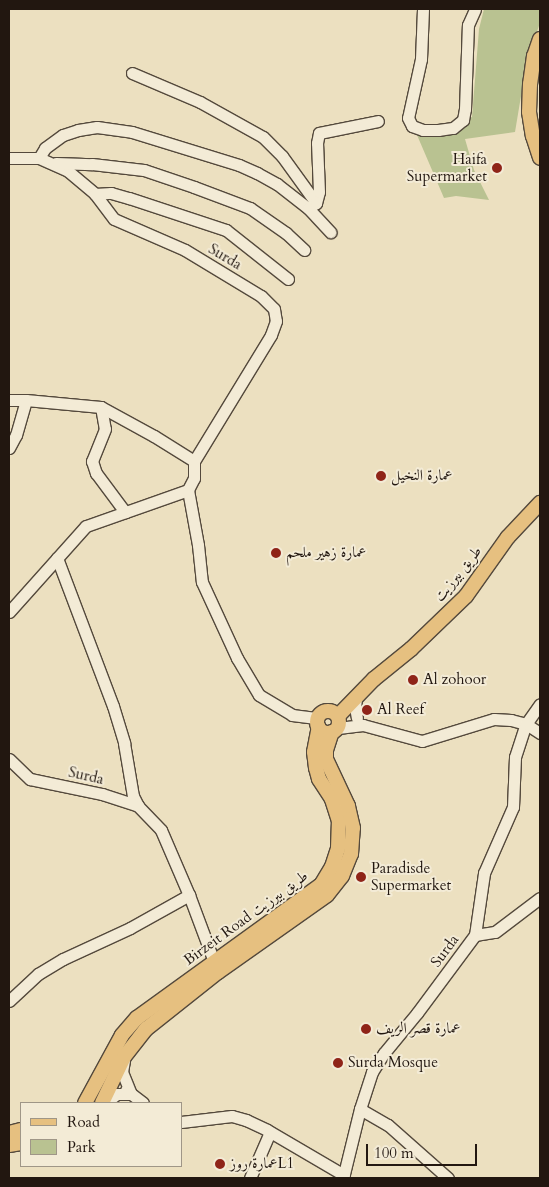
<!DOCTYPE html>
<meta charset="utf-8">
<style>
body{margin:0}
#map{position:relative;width:549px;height:1187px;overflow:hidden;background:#ece0c0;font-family:Cardo,Amiri,serif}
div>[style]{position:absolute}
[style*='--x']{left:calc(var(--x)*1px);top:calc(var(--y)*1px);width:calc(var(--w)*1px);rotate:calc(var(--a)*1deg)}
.green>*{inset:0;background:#b9c291}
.roads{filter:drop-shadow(1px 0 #54493c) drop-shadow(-1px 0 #54493c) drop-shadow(0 1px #54493c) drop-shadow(0 -1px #54493c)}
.minor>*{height:11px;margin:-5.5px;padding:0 5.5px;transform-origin:5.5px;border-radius:5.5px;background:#f3ebd6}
.major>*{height:14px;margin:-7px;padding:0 7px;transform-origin:7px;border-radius:7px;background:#e6c080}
.major>.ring{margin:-7px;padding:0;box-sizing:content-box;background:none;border:14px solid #e6c080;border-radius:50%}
.dots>*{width:14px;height:14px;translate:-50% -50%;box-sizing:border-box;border:2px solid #f3ebd6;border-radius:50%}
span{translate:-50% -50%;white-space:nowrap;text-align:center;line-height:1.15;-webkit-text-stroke:4px #f3ebd6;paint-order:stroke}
.poi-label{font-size:15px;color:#221710}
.right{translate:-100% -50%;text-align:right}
.left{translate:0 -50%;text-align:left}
.street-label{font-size:15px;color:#221710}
.frame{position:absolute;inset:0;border:10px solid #221710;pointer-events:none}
.legend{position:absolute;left:20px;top:1102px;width:162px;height:65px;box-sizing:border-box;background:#f3ebd6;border:1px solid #9f9687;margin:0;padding:6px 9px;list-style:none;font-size:15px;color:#221710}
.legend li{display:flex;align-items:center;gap:10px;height:25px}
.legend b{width:25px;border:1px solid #9f9687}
.scale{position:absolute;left:366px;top:1144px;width:111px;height:22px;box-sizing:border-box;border:2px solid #221710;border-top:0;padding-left:6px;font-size:15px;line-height:18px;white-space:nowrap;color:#221710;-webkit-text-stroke:4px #f3ebd6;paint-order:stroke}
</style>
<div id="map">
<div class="green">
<i style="clip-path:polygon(484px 9px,540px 9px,540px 23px,527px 60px,515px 132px,465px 139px,474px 170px,489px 200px,456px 196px,444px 198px,417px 135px,472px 117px,479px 29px)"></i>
</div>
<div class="roads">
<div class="minor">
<i style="--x:423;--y:9;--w:50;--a:92.3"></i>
<i style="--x:421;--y:59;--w:60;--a:102.4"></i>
<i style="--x:408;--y:118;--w:9;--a:63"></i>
<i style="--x:412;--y:126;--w:12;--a:20"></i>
<i style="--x:423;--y:130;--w:15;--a:0"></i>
<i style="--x:438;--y:130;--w:15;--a:-8"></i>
<i style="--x:453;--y:128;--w:13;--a:-39"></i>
<i style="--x:463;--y:120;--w:11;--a:-80"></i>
<i style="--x:465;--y:109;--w:84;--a:-88"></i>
<i style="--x:468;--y:25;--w:17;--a:-66"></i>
<i style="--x:132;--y:73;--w:74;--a:23.1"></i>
<i style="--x:200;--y:102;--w:72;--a:29.1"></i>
<i style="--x:263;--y:137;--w:27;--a:45"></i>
<i style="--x:282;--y:156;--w:58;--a:54.1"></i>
<i style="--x:316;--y:203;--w:9;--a:148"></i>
<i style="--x:9;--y:158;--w:30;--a:0"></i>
<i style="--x:39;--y:158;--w:32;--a:24"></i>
<i style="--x:68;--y:171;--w:35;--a:40"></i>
<i style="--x:95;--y:194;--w:31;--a:53"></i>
<i style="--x:114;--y:219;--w:77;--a:23.6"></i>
<i style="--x:185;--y:250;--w:89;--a:31.2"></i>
<i style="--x:261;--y:296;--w:18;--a:45"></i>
<i style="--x:274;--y:309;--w:12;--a:81"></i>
<i style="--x:276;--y:321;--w:15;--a:110"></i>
<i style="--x:271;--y:335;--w:148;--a:121.4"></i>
<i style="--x:194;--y:461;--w:17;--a:90"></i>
<i style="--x:194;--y:478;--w:13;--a:117"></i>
<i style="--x:188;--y:490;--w:56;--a:79.7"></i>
<i style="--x:198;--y:545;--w:37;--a:84"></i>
<i style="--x:202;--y:582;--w:84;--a:65.3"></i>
<i style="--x:237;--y:658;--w:43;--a:59.3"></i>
<i style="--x:259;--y:695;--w:39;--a:31"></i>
<i style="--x:292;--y:715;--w:26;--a:7"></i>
<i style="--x:39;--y:158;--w:12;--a:-59"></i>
<i style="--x:45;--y:148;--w:22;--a:-36"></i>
<i style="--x:63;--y:135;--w:16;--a:-18"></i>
<i style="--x:78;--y:130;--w:19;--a:-9"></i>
<i style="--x:97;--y:127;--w:35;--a:8"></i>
<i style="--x:132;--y:132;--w:112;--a:17.1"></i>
<i style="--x:239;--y:165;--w:20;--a:24"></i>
<i style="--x:257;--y:173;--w:23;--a:29"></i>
<i style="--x:277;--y:184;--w:39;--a:38"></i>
<i style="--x:308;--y:208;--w:33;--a:47"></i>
<i style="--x:56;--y:163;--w:36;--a:2"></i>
<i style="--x:92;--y:164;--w:52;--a:6.6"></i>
<i style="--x:144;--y:170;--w:53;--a:18.8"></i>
<i style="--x:194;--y:187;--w:60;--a:20.6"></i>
<i style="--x:250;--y:208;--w:44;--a:34.8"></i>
<i style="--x:286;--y:233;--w:25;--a:43"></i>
<i style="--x:95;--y:194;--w:16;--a:-4"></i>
<i style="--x:111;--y:193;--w:19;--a:16"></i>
<i style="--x:129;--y:198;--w:102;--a:18.3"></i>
<i style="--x:226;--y:230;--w:79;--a:38.3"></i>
<i style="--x:316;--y:203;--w:11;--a:-75"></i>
<i style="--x:319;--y:192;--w:49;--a:-92.3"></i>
<i style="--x:317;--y:143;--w:10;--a:-79"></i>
<i style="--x:319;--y:133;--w:60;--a:-11.5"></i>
<i style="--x:9;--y:400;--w:17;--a:0"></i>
<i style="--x:26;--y:400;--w:75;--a:5.3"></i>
<i style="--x:101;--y:407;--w:60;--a:28.7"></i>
<i style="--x:154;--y:436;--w:47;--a:32"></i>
<i style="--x:101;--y:407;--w:22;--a:80"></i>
<i style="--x:105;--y:429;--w:35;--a:112"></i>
<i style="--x:92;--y:461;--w:13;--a:72"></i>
<i style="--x:96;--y:473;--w:49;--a:53.4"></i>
<i style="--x:9;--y:448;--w:15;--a:-62"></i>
<i style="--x:16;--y:435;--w:36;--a:-74"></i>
<i style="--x:57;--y:558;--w:158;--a:69.3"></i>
<i style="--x:113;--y:706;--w:39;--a:73"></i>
<i style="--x:124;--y:743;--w:54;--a:80.4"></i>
<i style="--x:133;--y:796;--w:11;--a:63"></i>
<i style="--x:9;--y:612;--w:115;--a:-48.2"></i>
<i style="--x:86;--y:526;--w:108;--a:-19.4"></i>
<i style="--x:356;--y:698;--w:9;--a:96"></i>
<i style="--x:355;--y:707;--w:11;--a:80"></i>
<i style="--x:338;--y:728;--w:25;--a:-7"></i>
<i style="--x:363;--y:725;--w:61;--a:15.2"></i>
<i style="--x:422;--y:741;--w:75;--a:-17"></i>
<i style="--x:494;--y:719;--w:17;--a:3"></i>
<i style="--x:511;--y:720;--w:16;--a:15"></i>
<i style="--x:526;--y:724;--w:17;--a:33"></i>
<i style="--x:9;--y:759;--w:29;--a:44"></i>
<i style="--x:30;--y:779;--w:74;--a:11.8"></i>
<i style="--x:102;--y:794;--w:38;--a:18"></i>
<i style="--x:138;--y:806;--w:33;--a:46"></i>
<i style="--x:161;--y:830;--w:71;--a:66.7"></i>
<i style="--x:189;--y:895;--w:72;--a:69.5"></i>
<i style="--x:475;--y:935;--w:20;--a:-9"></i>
<i style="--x:495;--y:932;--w:56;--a:-37.1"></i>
<i style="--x:9;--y:1001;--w:40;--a:-43"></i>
<i style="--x:38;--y:974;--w:29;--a:-31"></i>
<i style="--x:63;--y:959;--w:74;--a:-24.8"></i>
<i style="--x:130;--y:928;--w:68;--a:-29.2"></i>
<i style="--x:126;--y:1090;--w:21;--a:37"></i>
<i style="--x:105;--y:1103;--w:15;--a:-37"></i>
<i style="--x:117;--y:1094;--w:14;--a:0"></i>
<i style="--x:131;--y:1094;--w:24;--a:-112"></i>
<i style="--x:122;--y:1072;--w:11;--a:-80"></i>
<i style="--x:360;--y:1109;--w:32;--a:30"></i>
<i style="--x:388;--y:1125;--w:80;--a:41.5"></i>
<i style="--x:181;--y:1122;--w:51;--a:-6.7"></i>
<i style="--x:232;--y:1116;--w:15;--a:16"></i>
<i style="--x:246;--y:1120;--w:23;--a:25"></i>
<i style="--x:267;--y:1130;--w:89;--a:30.3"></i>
<i style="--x:250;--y:1178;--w:50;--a:-66.5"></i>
<i style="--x:343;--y:1178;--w:71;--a:-76.2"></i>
<i style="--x:360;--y:1109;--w:39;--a:-72"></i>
<i style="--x:372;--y:1072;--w:22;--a:-58"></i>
<i style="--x:384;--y:1053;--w:52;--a:-50.5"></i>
<i style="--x:417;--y:1013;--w:97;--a:-53.4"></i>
<i style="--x:475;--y:935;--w:63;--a:-81.7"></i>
<i style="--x:484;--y:873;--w:72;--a:-66.3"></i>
<i style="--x:513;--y:807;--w:50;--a:-87.7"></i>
<i style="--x:515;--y:757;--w:35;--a:-72"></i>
<i style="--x:526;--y:724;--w:24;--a:-55"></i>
</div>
<div class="major">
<i style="--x:540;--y:39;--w:18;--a:109"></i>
<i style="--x:534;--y:56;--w:28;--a:98"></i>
<i style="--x:530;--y:84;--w:28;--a:92"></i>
<i style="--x:529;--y:112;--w:24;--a:81"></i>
<i style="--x:533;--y:136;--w:23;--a:72"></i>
<i class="ring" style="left:317px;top:711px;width:8px;height:8px"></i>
<i style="--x:338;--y:716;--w:52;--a:-45.8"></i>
<i style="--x:374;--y:679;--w:48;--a:-39"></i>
<i style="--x:411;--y:649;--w:76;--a:-43.9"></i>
<i style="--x:466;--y:596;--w:72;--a:-54.6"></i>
<i style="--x:508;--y:537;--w:47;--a:-46.7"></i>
<i style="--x:85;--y:1103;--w:77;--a:-61.4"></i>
<i style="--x:122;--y:1035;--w:23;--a:-49"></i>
<i style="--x:137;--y:1018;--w:227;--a:-35.9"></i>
<i style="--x:321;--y:885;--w:21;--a:-59"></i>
<i style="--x:332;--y:867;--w:20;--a:-72"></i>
<i style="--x:338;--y:848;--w:27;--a:-88"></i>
<i style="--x:339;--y:821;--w:23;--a:-108"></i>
<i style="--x:332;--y:799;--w:24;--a:-123"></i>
<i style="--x:319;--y:779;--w:11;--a:-105"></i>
<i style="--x:316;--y:768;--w:16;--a:-97"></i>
<i style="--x:314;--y:752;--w:25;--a:-79"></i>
<i style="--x:102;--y:1103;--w:51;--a:-64.4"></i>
<i style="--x:124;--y:1057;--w:36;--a:-52"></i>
<i style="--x:146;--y:1029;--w:92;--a:-38.4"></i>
<i style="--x:218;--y:972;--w:133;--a:-35.2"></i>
<i style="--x:327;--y:895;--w:24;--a:-52"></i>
<i style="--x:342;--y:876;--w:24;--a:-68"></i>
<i style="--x:351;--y:854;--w:26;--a:-86"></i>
<i style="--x:353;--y:828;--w:23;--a:-103"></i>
<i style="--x:348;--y:806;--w:52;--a:-115.1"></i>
<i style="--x:326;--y:759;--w:9;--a:-90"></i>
<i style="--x:326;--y:750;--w:19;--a:-72"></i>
<i style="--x:9;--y:1133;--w:12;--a:-14"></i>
<i style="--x:9;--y:1145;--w:12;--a:-9"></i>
</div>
</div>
<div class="dots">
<i style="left:497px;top:168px;background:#8f2418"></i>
<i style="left:381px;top:476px;background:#8f2418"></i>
<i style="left:276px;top:553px;background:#8f2418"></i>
<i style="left:413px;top:680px;background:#8f2418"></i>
<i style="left:367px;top:710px;background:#8f2418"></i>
<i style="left:361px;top:877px;background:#8f2418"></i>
<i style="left:366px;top:1029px;background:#8f2418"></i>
<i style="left:338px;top:1063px;background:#8f2418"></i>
<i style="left:220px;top:1164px;background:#8f2418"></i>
</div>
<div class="poi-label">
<span class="right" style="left:487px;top:168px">Haifa<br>Supermarket</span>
<span class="left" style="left:391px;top:476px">عمارة النخيل</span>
<span class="left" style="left:286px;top:553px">عمارة زهير ملحم</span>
<span class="left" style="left:423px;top:680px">Al zohoor</span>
<span class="left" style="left:377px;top:710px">Al Reef</span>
<span class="left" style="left:371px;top:877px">Paradisde<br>Supermarket</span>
<span class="left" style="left:376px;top:1029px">عمارة قصر الريف</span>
<span class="left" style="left:348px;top:1063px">Surda Mosque</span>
<span class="left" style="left:230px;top:1164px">عمارة روزL1</span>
</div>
<div class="street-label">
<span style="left:225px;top:257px;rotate:31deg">Surda</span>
<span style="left:458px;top:574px;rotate:-51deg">طريق بيرزيت</span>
<span style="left:86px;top:776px;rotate:13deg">Surda</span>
<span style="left:246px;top:918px;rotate:-36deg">Birzeit Road طريق بيرزيت</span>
<span style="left:445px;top:951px;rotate:-53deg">Surda</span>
</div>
<div class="frame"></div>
<ul class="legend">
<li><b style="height:6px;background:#e6c080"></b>Road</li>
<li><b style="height:14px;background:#b9c291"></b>Park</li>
</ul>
<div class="scale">100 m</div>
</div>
